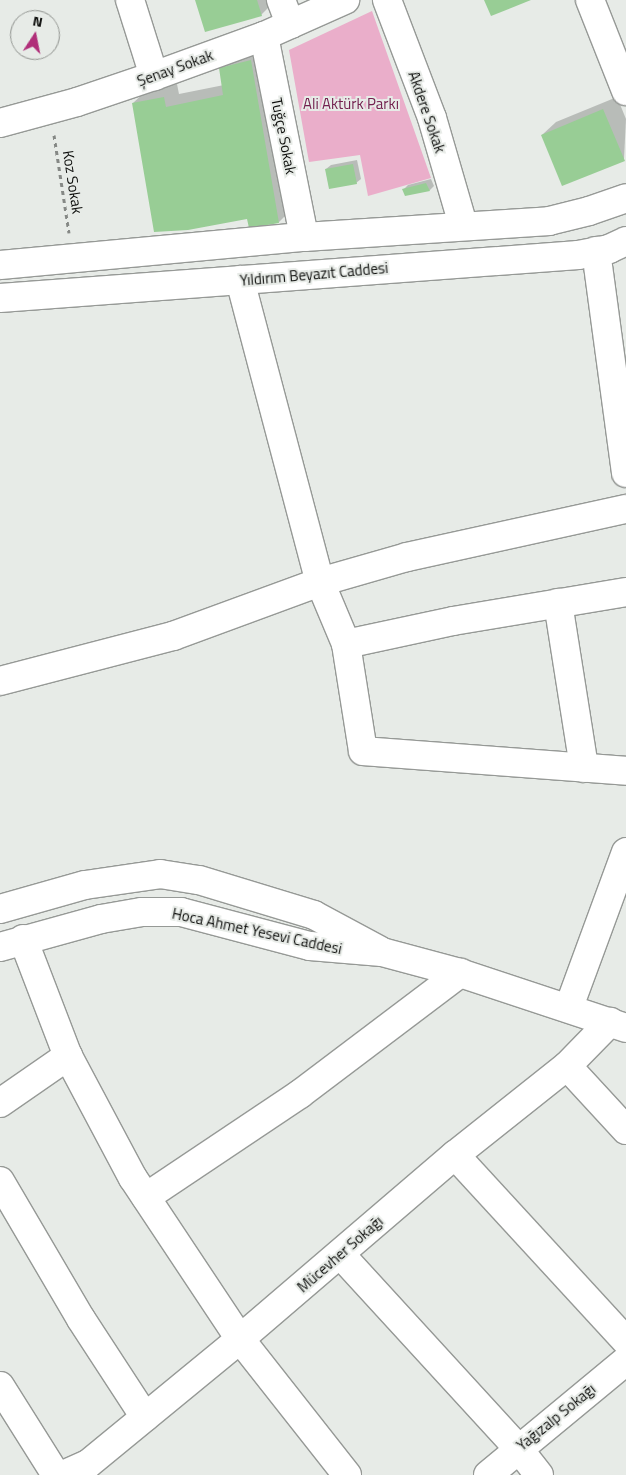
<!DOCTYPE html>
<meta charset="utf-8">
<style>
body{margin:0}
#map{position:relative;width:626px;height:1475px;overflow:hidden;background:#e7ebe7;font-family:"Titillium Web",sans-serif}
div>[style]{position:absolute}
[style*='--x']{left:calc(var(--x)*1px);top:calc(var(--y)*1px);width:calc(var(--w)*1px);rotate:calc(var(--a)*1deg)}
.green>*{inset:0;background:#eaaeca}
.shadow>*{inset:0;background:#0003}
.building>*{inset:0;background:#98cd95}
.path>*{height:3px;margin-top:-1.5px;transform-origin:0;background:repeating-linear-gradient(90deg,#858885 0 4px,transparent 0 8px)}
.roads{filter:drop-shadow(1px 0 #969996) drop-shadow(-1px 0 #969996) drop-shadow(0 1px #969996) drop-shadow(0 -1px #969996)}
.minor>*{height:28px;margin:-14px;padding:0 14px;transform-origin:14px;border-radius:14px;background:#fff}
.major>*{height:28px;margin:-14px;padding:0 14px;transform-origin:14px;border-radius:14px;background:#fff}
span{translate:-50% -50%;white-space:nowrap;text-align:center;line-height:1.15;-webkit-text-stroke:4px #e7ebe7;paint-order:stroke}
.street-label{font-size:15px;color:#0d0e0c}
.park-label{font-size:15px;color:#73214f}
.north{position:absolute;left:10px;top:10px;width:50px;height:50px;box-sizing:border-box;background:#e7ebe7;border:1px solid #90938f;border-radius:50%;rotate:11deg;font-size:14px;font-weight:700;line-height:20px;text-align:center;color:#0d0e0c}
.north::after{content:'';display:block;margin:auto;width:18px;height:22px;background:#b02e79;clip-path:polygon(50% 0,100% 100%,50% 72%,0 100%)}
</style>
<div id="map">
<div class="green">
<i style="clip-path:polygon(372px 11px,431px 178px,368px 196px,360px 155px,309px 162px,289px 50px)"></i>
</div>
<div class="shadow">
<i style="clip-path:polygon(197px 0,269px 0,270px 6px,261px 15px)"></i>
<i style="clip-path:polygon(260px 52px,288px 213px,279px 222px,248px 216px,133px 103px,147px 90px,177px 84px,179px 94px,224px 85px,220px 68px,230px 59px)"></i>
<i style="clip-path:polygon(617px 97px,626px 119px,624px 159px,542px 135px,556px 122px)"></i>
<i style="clip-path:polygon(357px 160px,361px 179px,356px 183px,326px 169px,331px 165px)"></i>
<i style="clip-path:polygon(431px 179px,434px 186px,430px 190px,406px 195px,403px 190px,408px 185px)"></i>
</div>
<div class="building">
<i style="clip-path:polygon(195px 0,257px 0,262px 16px,205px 32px)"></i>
<i style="clip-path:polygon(484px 0,531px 0,491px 16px)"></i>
<i style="clip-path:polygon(251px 60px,279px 223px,249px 228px,247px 219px,188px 230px,154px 232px,132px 103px,164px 97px,166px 107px,223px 95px,219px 68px)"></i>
<i style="clip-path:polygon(603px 109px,625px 161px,562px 186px,541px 135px)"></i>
<i style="clip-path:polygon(353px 164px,357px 184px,329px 189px,325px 169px)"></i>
<i style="clip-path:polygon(426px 183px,430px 191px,405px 196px,402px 189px)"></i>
</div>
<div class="path">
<i style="--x:54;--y:135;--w:99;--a:81.3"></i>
</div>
<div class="roads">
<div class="minor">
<i style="--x:130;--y:0;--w:80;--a:72.5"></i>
<i style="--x:281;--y:0;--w:26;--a:69"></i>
<i style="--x:387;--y:0;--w:126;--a:69.1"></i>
<i style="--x:432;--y:118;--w:111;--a:73.8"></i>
<i style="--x:590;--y:0;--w:98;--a:68.4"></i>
<i style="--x:264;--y:36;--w:205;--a:78.7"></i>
<i style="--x:0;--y:123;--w:80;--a:-15.3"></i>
<i style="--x:77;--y:102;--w:81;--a:-18.7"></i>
<i style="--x:154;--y:76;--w:117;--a:-20"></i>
<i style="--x:264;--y:36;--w:89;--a:-24"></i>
<i style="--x:596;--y:251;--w:224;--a:82.3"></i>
<i style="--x:240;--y:280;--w:312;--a:75.2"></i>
<i style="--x:320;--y:582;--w:67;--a:67.2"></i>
<i style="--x:346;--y:644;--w:108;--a:81"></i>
<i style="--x:363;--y:751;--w:264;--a:4.3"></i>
<i style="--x:558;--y:603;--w:167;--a:81"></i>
<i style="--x:346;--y:644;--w:109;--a:-12.1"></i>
<i style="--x:453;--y:621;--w:175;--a:-9.5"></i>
<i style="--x:0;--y:681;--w:179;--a:-14.6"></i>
<i style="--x:173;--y:636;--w:157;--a:-20.2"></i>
<i style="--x:320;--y:582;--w:91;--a:-16"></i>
<i style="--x:407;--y:557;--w:224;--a:-12.4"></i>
<i style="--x:23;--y:939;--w:125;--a:69"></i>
<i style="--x:68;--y:1056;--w:138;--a:62"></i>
<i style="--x:133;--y:1178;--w:193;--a:56.4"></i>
<i style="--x:240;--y:1339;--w:173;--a:51.8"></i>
<i style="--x:569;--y:1007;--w:165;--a:-69.8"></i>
<i style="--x:567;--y:1066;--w:87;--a:47.3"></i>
<i style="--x:0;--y:1103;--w:83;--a:-34.7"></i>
<i style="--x:455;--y:1155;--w:253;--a:47.4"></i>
<i style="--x:0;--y:1181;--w:160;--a:59.6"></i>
<i style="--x:81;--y:1319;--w:117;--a:56.9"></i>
<i style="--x:146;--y:1197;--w:185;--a:-33.8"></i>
<i style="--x:300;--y:1094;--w:201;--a:-37.1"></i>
<i style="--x:340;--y:1254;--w:263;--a:47.5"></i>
<i style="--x:518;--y:1448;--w:34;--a:52"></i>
<i style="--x:0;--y:1386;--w:105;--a:57.8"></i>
<i style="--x:63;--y:1475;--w:27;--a:-24"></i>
<i style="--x:88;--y:1464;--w:197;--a:-39.4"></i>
<i style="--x:240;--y:1339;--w:283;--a:-40.6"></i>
<i style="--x:455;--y:1155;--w:143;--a:-38.5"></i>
<i style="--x:567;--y:1066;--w:62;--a:-45.7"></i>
<i style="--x:488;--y:1475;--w:179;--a:-39.6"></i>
</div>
<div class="major">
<i style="--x:0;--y:265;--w:305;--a:-5.3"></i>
<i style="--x:304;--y:237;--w:246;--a:-3.7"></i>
<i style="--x:549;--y:221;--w:41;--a:-14"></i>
<i style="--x:589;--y:211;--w:39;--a:-19"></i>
<i style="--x:0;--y:298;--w:580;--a:-4.25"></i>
<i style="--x:578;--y:255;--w:32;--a:-11"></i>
<i style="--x:609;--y:249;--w:19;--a:-25"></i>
<i style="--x:0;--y:909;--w:88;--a:-15.8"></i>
<i style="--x:85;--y:885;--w:76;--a:-8.3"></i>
<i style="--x:160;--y:874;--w:39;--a:9"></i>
<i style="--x:199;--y:880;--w:120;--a:16.9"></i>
<i style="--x:314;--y:915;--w:74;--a:28.3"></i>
<i style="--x:0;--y:947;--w:105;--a:-15.5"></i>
<i style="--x:101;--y:919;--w:42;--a:-9.7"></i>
<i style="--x:142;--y:912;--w:39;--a:0"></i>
<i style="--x:181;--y:912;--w:133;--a:14.8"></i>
<i style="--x:310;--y:946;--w:72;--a:4.8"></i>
<i style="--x:382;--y:952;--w:81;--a:15.1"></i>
<i style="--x:460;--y:973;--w:175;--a:18.3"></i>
</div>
</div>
<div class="street-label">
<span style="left:175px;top:68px;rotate:-20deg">Şenay Sokak</span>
<span style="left:427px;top:112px;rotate:71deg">Akdere Sokak</span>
<span style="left:284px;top:136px;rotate:79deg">Tuğçe Sokak</span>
<span style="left:73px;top:182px;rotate:81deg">Koz Sokak</span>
<span style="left:314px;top:274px;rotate:-5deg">Yıldırım Beyazıt Caddesi</span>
<span style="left:257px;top:931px;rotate:12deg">Hoca Ahmet Yesevi Caddesi</span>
<span style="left:340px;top:1254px;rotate:-41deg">Mücevher Sokağı</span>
<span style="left:556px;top:1417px;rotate:-39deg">Yağızalp Sokağı</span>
</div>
<div class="park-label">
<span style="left:351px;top:104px">Ali Aktürk Parkı</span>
</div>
<div class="north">N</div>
</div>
